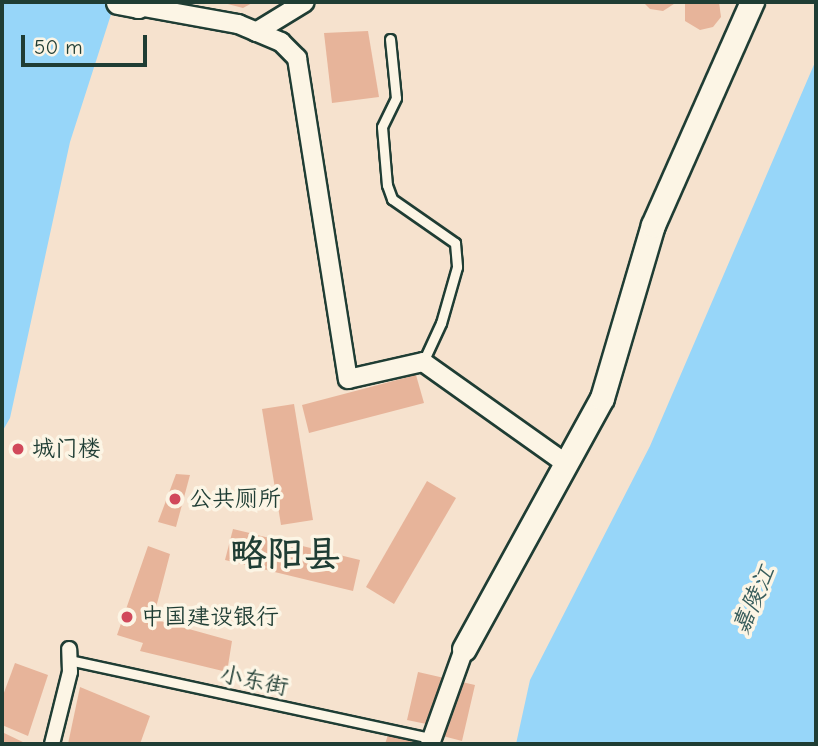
<!DOCTYPE html>
<meta charset="utf-8">
<style>
body{margin:0}
#map{position:relative;width:818px;height:746px;overflow:hidden;background:#f6e2ce;font-family:"Comic Neue","LXGW WenKai TC",sans-serif}
div>[style]{position:absolute}
[style*='--x']{left:calc(var(--x)*1px);top:calc(var(--y)*1px);width:calc(var(--w)*1px);rotate:calc(var(--a)*1deg)}
.water>*{inset:0;background:#97d6f9}
.building>*{inset:0;background:#e7b49a}
.roads{filter:drop-shadow(2px 0 #1f3d34) drop-shadow(-2px 0 #1f3d34) drop-shadow(0 2px #1f3d34) drop-shadow(0 -2px #1f3d34)}
.service>*{height:9px;margin:-4.5px;padding:0 4.5px;transform-origin:4.5px;border-radius:4.5px;background:#fcf5e5}
.pedestrian>*{height:14px;margin:-7px;padding:0 7px;transform-origin:7px;border-radius:7px;background:#fcf5e5}
.minor>*{height:18px;margin:-9px;padding:0 9px;transform-origin:9px;border-radius:9px;background:#fcf5e5}
.tertiary>*{height:23px;margin:-11.5px;padding:0 11.5px;transform-origin:11.5px;border-radius:11.5px;background:#fcf5e5}
.dots>*{width:19px;height:19px;translate:-50% -50%;box-sizing:border-box;border:4px solid #fcf5e5;border-radius:50%}
span{translate:-50% -50%;white-space:nowrap;text-align:center;line-height:1.15;-webkit-text-stroke:7px #fcf5e5;paint-order:stroke}
.poi-label{font-size:23px;color:#1f3d34}
.left{translate:0 -50%;text-align:left}
.street-label{font-size:23px;color:#1f3d34}
.water-label{font-size:24px;color:#375c5b;font-style:italic}
.town-label{font-size:37px;color:#1f3d34;font-weight:700}
.frame{position:absolute;inset:0;border:4px solid #1f3d34;pointer-events:none}
.scale{position:absolute;left:21px;top:35px;width:126px;height:32px;box-sizing:border-box;border:4px solid #1f3d34;border-top:0;padding-left:9px;font-size:21px;line-height:24px;white-space:nowrap;color:#1f3d34;-webkit-text-stroke:5px #fcf5e5;paint-order:stroke}
</style>
<div id="map">
<div class="water">
<i style="clip-path:polygon(2px 2px,115px 2px,70px 142px,10px 418px,2px 432px)"></i>
<i style="clip-path:polygon(816px 60px,816px 744px,516px 744px,530px 680px,650px 446px)"></i>
</div>
<div class="building">
<i style="clip-path:polygon(220px 2px,254px 2px,243px 8px)"></i>
<i style="clip-path:polygon(643px 2px,677px 2px,663px 11px,650px 9px)"></i>
<i style="clip-path:polygon(719px 2px,721px 17px,713px 27px,700px 30px,685px 21px,685px 2px)"></i>
<i style="clip-path:polygon(368px 31px,379px 97px,332px 103px,324px 33px)"></i>
<i style="clip-path:polygon(416px 375px,424px 403px,309px 433px,302px 405px)"></i>
<i style="clip-path:polygon(294px 404px,313px 520px,281px 525px,262px 409px)"></i>
<i style="clip-path:polygon(176px 474px,190px 475px,176px 527px,158px 522px)"></i>
<i style="clip-path:polygon(427px 481px,456px 498px,394px 604px,366px 587px)"></i>
<i style="clip-path:polygon(233px 529px,360px 560px,353px 591px,225px 560px)"></i>
<i style="clip-path:polygon(148px 546px,170px 554px,153px 619px,232px 641px,227px 672px,140px 651px,143px 643px,117px 635px)"></i>
<i style="clip-path:polygon(15px 663px,48px 675px,28px 736px,2px 725px,2px 698px)"></i>
<i style="clip-path:polygon(418px 672px,475px 685px,462px 741px,439px 735px,441px 727px,407px 720px)"></i>
<i style="clip-path:polygon(80px 687px,150px 716px,140px 744px,68px 744px)"></i>
<i style="clip-path:polygon(2px 732px,27px 744px,2px 744px)"></i>
<i style="clip-path:polygon(388px 735px,418px 743px,418px 744px,385px 744px)"></i>
</div>
<div class="roads">
<div class="service">
<i style="--x:390;--y:39;--w:59;--a:84.2"></i>
<i style="--x:396;--y:98;--w:32;--a:116"></i>
<i style="--x:382;--y:127;--w:58;--a:85.1"></i>
<i style="--x:387;--y:185;--w:15;--a:70"></i>
<i style="--x:392;--y:199;--w:77;--a:34.9"></i>
<i style="--x:455;--y:243;--w:24;--a:85"></i>
<i style="--x:457;--y:267;--w:58;--a:105.9"></i>
<i style="--x:441;--y:323;--w:43;--a:114.8"></i>
<i style="--x:69;--y:660;--w:370;--a:12.2"></i>
</div>
<div class="pedestrian">
<i style="--x:52;--y:744;--w:74;--a:-76"></i>
<i style="--x:70;--y:672;--w:23;--a:-92"></i>
</div>
<div class="minor">
<i style="--x:138;--y:6;--w:102;--a:10.2"></i>
<i style="--x:238;--y:24;--w:47;--a:22.7"></i>
<i style="--x:281;--y:42;--w:23;--a:45"></i>
<i style="--x:297;--y:58;--w:325;--a:81"></i>
<i style="--x:348;--y:379;--w:77;--a:-12.8"></i>
<i style="--x:423;--y:362;--w:178;--a:35.4"></i>
<i style="--x:256;--y:32;--w:57;--a:-31.5"></i>
<i style="--x:430;--y:744;--w:101;--a:-70.3"></i>
</div>
<div class="tertiary">
<i style="--x:118;--y:2;--w:20;--a:11"></i>
<i style="--x:138;--y:6;--w:4;--a:-63"></i>
<i style="--x:464;--y:649;--w:286;--a:-61.2"></i>
<i style="--x:602;--y:398;--w:180;--a:-73.6"></i>
<i style="--x:653;--y:225;--w:244;--a:-66.1"></i>
</div>
</div>
<div class="dots">
<i style="left:18px;top:449px;background:#d1495b"></i>
<i style="left:175px;top:499px;background:#d1495b"></i>
<i style="left:127px;top:617px;background:#d1495b"></i>
</div>
<div class="poi-label">
<span class="left" style="left:32px;top:449px">城门楼</span>
<span class="left" style="left:189px;top:499px">公共厕所</span>
<span class="left" style="left:141px;top:617px">中国建设银行</span>
</div>
<div class="street-label">
<span style="left:254px;top:681px;rotate:12deg">小东街</span>
</div>
<div class="water-label">
<span style="left:754px;top:600px;rotate:-66deg">嘉陵江</span>
</div>
<div class="town-label">
<span style="left:285px;top:554px">略阳县</span>
</div>
<div class="frame"></div>
<div class="scale">50 m</div>
</div>
